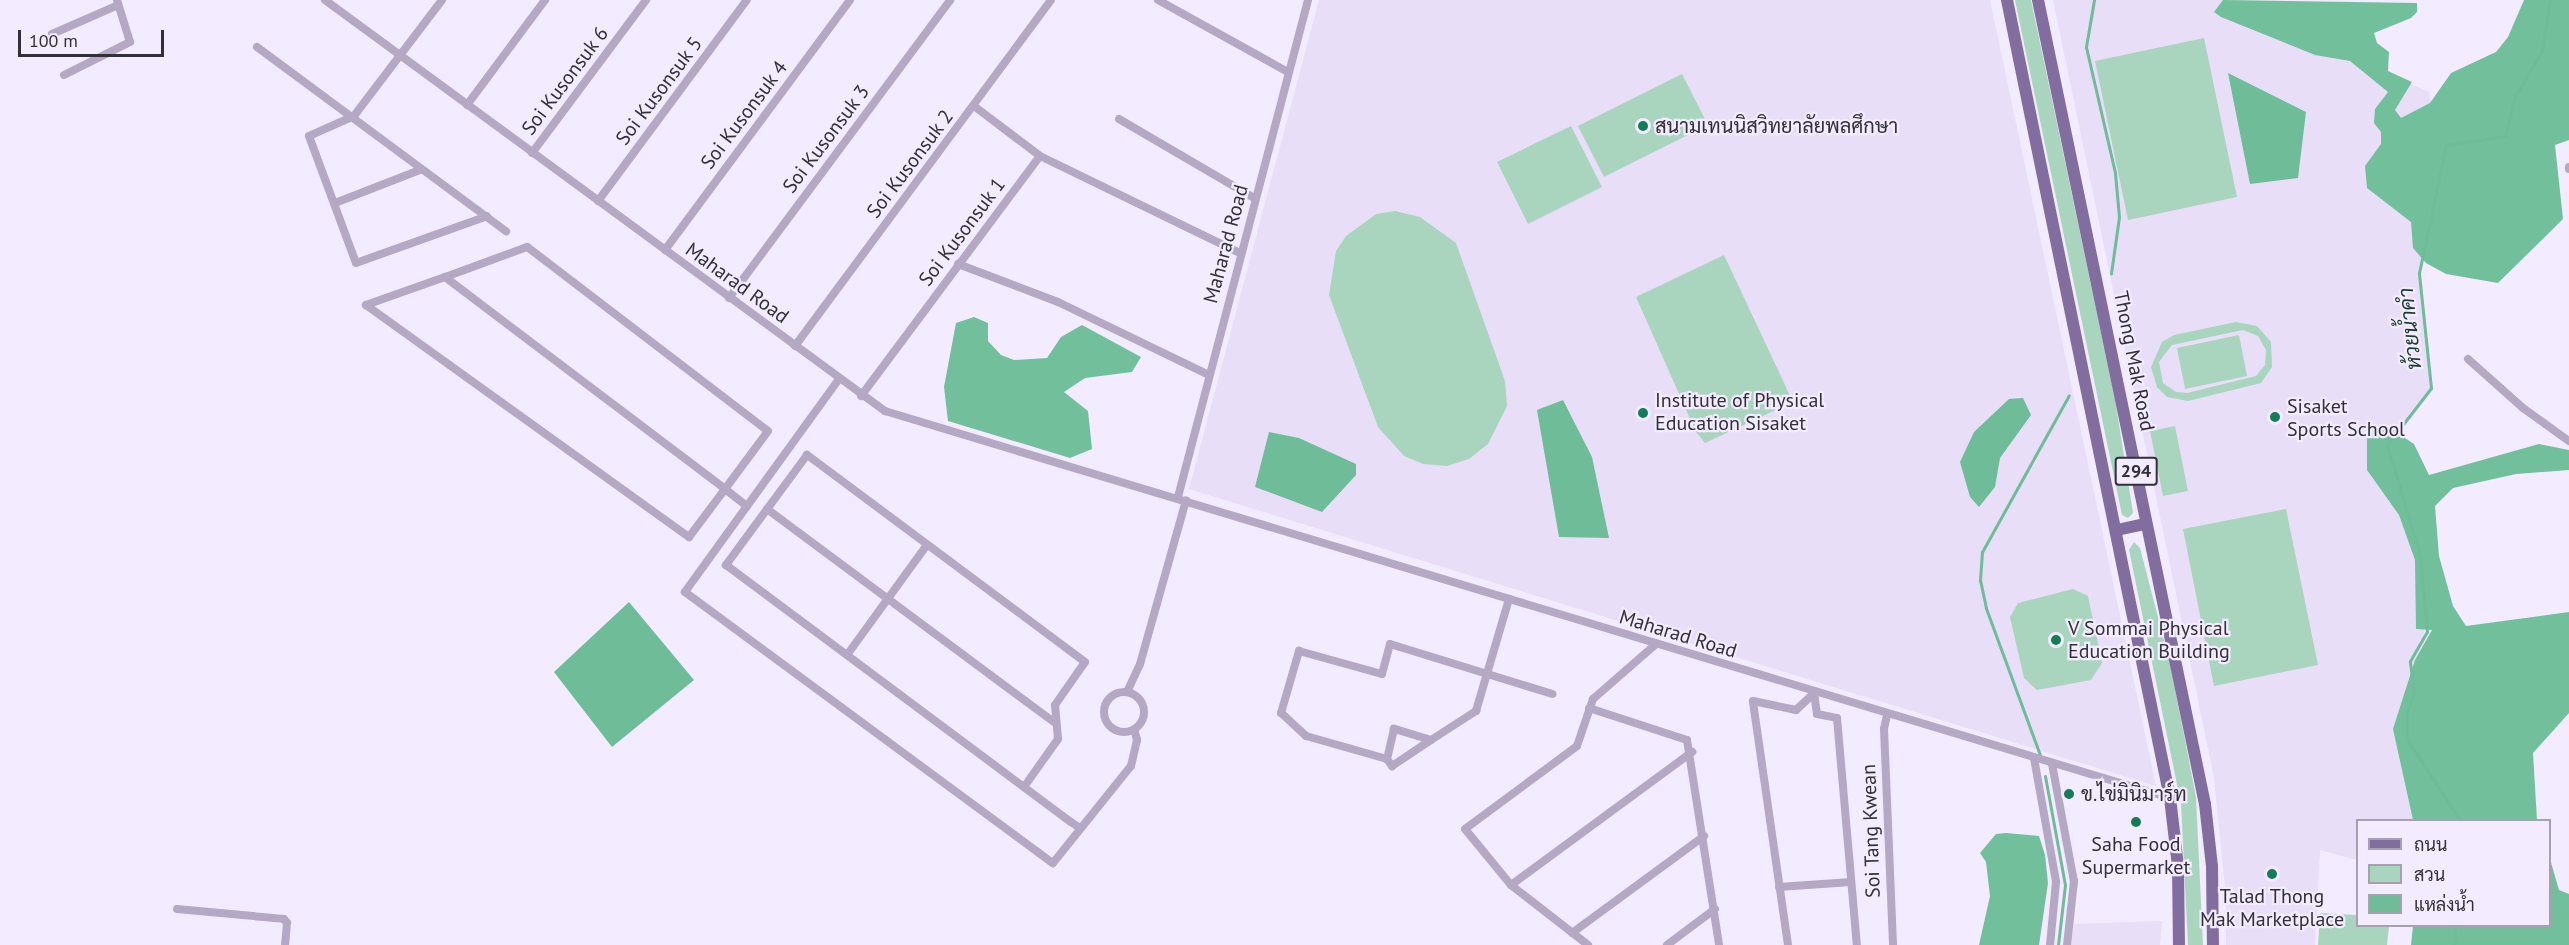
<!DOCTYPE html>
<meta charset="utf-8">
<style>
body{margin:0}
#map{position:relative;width:2569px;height:945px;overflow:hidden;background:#f3ebff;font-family:"PT Sans",Sarabun,sans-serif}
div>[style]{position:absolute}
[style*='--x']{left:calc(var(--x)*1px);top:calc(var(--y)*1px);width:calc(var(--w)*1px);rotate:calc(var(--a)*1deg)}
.built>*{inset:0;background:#e8def8}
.green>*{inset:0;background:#a9d5bf}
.forest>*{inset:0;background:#72bf9b}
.water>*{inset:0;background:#6ebc98}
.stream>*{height:3px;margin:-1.5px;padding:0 1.5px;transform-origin:1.5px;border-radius:1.5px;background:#6ebc98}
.street>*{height:8px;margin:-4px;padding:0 4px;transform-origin:4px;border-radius:4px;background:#b4a8c5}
.street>.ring{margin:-4px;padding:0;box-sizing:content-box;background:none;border:8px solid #b4a8c5;border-radius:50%}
.primary>*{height:12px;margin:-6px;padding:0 6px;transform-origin:6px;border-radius:6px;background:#826d9f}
.dots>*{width:16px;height:16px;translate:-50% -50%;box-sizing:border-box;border:3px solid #f3ebff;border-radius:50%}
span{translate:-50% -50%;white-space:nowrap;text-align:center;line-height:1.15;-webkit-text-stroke:4.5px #f3ebff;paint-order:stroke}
.shield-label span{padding:2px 4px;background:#f3ebff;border:2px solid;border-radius:4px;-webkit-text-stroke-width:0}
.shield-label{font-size:18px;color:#322f36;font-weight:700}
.street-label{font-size:20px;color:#322f36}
.poi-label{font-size:20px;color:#322f36}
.left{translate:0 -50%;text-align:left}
.water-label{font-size:21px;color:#193c2c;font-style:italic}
.legend{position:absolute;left:2356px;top:819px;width:195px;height:108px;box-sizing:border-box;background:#f3ebff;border:2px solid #a6a0af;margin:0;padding:8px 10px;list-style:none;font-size:18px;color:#322f36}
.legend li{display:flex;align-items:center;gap:12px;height:30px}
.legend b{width:30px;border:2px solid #a6a0af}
.scale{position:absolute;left:18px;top:30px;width:146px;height:27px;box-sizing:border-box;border:3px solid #322f36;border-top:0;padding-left:8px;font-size:18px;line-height:21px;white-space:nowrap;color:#322f36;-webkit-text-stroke:4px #f3ebff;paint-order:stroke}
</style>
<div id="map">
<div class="built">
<i style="clip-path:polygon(1319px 0,1990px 0,2156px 786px,1189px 489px)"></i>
<i style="clip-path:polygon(2053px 0,2238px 0,2235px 7px,2429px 92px,2439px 140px,2421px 271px,2431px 388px,2389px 447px,2421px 557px,2425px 652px,2459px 820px,2358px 820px,2357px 860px,2320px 850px,2315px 945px,2226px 945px,2226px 899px,2214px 777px)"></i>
<i style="clip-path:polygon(2162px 921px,2160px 945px,2071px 945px,2074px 924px)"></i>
</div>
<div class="green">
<i style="clip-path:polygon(2015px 0,2031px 0,2115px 399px,2133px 513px,2128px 518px,2122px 515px)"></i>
<i style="clip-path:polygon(2204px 38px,2237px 197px,2128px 220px,2095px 61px)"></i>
<i style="clip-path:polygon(1682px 74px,1708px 125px,1604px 177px,1578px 126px)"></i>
<i style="clip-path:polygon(1571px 126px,1602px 187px,1528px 224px,1497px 162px)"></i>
<i style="clip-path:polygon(1395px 211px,1420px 217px,1456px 243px,1505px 381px,1507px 406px,1488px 444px,1469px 459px,1447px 466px,1423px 464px,1404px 456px,1378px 427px,1329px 295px,1336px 251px,1346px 236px,1376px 214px)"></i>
<i style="clip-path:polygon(1724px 255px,1793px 402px,1705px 443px,1696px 432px,1636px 297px)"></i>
<i style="clip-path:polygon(evenodd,2236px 322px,2257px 326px,2271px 342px,2272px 367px,2261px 383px,2188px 401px,2167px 397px,2157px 387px,2151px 367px,2162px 342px,2174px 335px,2236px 322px,2243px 330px,2258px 336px,2266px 350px,2265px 365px,2256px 376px,2187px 393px,2176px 392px,2163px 383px,2159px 362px,2172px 345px,2243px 330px)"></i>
<i style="clip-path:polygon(2239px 335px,2247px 376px,2185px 389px,2177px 348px)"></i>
<i style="clip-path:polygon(2175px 426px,2188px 491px,2163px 496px,2150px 431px)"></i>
<i style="clip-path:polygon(2286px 509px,2318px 665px,2214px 686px,2183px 529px)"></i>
<i style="clip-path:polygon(2134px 542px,2140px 548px,2170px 663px,2196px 797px,2203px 945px,2188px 945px,2181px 804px,2129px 550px)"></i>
<i style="clip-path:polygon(2073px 589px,2088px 596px,2102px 663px,2091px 680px,2037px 690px,2024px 678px,2010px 617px,2018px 603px)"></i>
<i style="clip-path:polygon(2320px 913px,2357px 915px,2358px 926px,2389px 926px,2387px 945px,2318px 945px)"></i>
</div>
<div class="forest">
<i style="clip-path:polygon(2223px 0,2417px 3px,2417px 12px,2411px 18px,2374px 33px,2377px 43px,2389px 52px,2388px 71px,2412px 82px,2395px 110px,2401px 118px,2430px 103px,2451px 73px,2496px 52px,2508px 37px,2524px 0,2569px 0,2569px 140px,2555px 145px,2563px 219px,2498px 283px,2446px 274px,2426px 263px,2413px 248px,2411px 222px,2367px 188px,2365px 166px,2381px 144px,2381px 132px,2374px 123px,2375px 109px,2388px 92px,2350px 61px,2315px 55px,2221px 17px,2214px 12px)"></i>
<i style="clip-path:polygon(974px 317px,988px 323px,988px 341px,1001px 355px,1014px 360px,1047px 358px,1061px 337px,1082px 325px,1141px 357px,1132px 372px,1085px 378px,1064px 392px,1088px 411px,1092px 449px,1070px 458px,948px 421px,944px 387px,956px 323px)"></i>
<i style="clip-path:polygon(2390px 428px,2414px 444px,2429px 475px,2539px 444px,2569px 450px,2569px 470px,2516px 474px,2453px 488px,2435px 506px,2439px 556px,2453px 606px,2466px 626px,2569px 612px,2569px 713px,2533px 753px,2537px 820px,2413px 820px,2393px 729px,2415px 660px,2432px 630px,2416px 629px,2415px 560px,2399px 515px,2367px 470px,2367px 429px)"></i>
<i style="clip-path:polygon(2006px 833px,2039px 836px,2045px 855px,2048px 883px,2039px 945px,1979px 945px,1990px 896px,1986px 862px,1980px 853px,1996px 834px)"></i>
<i style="clip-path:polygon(2550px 859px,2559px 890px,2569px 894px,2569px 945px,2411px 945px,2413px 926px,2550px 926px)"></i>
</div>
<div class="water">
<i style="clip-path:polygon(2228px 73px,2306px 112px,2298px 178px,2250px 184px)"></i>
<i style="clip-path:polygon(2023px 398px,2031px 415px,2000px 458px,1995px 487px,1979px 507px,1970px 497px,1960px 462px,1974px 432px,2009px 399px)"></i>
<i style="clip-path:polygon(1563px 400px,1592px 457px,1609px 538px,1559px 537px,1537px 410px)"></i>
<i style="clip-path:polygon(1269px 432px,1299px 438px,1356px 464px,1356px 475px,1322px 512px,1255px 487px)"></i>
<i style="clip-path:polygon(629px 602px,694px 680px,612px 747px,554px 672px)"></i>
</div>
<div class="stream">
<i style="--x:2094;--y:0;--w:48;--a:99.7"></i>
<i style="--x:2086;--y:47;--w:129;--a:77"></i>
<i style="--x:2115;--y:173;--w:44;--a:84.8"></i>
<i style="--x:2119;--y:217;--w:57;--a:98.1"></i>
<i style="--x:2040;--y:755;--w:157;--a:-110.2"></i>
<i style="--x:1986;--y:608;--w:29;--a:-102"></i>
<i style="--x:1980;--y:580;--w:28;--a:-86"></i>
<i style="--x:1982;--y:552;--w:179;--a:-61"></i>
<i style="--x:2045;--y:776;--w:111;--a:79.6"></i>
<i style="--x:2065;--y:885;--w:60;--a:96.7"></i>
<i style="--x:2460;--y:820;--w:97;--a:-123.2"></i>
<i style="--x:2407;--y:739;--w:26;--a:-90"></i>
<i style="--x:2407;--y:713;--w:23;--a:-72"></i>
<i style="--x:2414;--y:691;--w:30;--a:-98"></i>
<i style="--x:2410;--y:661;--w:34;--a:-60"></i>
<i style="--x:2427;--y:632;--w:77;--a:-95.2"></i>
<i style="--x:2420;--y:555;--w:115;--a:-106.7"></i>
<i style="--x:2387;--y:445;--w:72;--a:-52.3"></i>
<i style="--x:2431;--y:388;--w:116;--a:-96"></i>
<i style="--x:2419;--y:273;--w:131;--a:-78.1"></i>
<i style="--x:2446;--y:145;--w:60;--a:-8.7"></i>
<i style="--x:2505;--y:136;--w:41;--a:-76"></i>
<i style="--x:2515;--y:96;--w:52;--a:-59"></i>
<i style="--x:2542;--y:51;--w:52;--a:-81.1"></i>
<i style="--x:2454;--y:945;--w:19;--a:-87"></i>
</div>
<div class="street">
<i style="--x:325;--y:0;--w:695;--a:36.28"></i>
<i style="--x:885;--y:411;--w:1342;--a:16.76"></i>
<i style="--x:442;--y:0;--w:146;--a:127.2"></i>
<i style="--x:354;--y:116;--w:49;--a:156"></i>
<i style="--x:309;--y:136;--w:135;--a:69.7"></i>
<i style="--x:356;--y:263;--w:139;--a:-19.7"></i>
<i style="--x:1158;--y:0;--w:149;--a:29"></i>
<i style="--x:52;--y:34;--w:72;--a:-23.7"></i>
<i style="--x:257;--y:47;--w:310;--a:36.5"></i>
<i style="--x:64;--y:75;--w:74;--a:-26.6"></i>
<i style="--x:130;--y:42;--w:44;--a:-107.2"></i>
<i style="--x:467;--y:105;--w:131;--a:-53.4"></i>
<i style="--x:1119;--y:119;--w:156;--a:30.3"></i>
<i style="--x:532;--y:153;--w:191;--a:-53.3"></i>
<i style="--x:1040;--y:156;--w:222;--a:25.9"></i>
<i style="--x:2569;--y:167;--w:2;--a:90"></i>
<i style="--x:598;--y:201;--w:250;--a:-53.5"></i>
<i style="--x:335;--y:203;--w:93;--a:-21.3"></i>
<i style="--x:665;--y:250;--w:311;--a:-53.5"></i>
<i style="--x:958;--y:264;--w:107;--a:20.8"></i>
<i style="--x:1058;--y:302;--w:168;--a:25.8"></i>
<i style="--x:445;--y:277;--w:84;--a:160.5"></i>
<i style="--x:366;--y:305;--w:398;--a:35.7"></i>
<i style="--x:689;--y:537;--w:60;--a:-53.1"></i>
<i style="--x:725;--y:489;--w:72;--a:-53.4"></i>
<i style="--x:768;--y:431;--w:303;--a:-142.6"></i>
<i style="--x:527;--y:247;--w:87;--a:159.9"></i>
<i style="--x:445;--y:277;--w:351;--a:37.1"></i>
<i style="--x:725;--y:489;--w:28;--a:38"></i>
<i style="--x:729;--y:298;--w:371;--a:-53.4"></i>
<i style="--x:795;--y:346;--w:430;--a:-53.5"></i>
<i style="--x:2468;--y:359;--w:74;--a:41.7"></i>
<i style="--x:2523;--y:408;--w:57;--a:35.7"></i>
<i style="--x:839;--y:379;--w:263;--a:125.9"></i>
<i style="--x:685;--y:592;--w:457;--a:36.4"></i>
<i style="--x:1053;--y:863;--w:124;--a:-51.2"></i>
<i style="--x:1131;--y:766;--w:27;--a:-77"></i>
<i style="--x:1137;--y:740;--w:11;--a:-105"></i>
<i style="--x:861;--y:396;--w:299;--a:-53.3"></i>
<i style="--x:1040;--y:156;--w:83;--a:-142.9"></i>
<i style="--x:1178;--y:497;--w:514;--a:-75.34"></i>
<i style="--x:767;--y:509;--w:360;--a:36.6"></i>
<i style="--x:847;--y:655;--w:136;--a:-54"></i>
<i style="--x:1127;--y:692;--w:31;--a:-65"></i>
<i style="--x:1140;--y:664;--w:170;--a:-74.3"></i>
<i class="ring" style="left:1104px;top:692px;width:32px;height:32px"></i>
<i style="--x:1814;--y:693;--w:21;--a:82"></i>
<i style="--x:1817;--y:714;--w:20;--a:11"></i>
<i style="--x:1837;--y:718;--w:228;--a:85"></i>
<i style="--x:1589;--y:708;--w:103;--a:18.1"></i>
<i style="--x:1687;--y:740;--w:207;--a:81.1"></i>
<i style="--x:1887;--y:715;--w:14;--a:102"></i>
<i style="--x:1884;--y:729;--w:216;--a:87.6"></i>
<i style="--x:1431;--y:740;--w:39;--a:-163"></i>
<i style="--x:1394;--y:729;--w:31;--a:103"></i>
<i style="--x:1387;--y:759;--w:9;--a:54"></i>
<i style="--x:1392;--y:766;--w:47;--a:-33.7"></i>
<i style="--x:1431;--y:740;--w:54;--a:-32.8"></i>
<i style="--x:1476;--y:711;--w:117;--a:-73.6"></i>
<i style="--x:2034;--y:758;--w:126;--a:79.9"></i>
<i style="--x:2056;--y:882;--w:63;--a:95.4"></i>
<i style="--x:1387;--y:759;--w:84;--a:-164.1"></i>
<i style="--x:1306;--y:736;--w:34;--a:-137"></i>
<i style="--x:1281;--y:713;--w:65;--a:-73.8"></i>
<i style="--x:1299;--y:651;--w:86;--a:15.5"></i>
<i style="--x:1382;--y:674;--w:31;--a:-75"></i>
<i style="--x:1390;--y:644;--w:170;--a:17.1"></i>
<i style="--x:2052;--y:764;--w:119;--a:79.4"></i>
<i style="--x:2074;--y:881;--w:64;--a:96.2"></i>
<i style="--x:1024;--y:787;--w:59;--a:-54.7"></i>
<i style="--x:1058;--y:739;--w:34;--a:-95"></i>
<i style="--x:1055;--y:705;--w:52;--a:-55.1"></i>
<i style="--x:1085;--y:662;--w:347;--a:-143.3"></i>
<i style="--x:807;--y:455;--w:137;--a:126.4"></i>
<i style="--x:726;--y:565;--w:430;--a:36.7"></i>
<i style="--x:1071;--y:822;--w:11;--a:34"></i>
<i style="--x:1511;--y:885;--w:225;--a:-36.3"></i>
<i style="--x:1779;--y:887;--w:72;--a:-4"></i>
<i style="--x:177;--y:909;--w:107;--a:5.3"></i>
<i style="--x:284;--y:919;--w:5;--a:53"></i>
<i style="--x:287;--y:923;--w:22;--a:95"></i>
<i style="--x:1572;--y:933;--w:164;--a:-36.3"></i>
<i style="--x:1588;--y:945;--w:98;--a:-142.1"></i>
<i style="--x:1511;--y:885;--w:72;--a:-129.4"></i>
<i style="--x:1465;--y:829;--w:139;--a:-36.5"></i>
<i style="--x:1577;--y:746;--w:50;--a:-71.2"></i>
<i style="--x:1593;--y:699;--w:84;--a:-41.1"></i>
<i style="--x:1667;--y:945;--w:60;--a:-36.9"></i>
<i style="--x:1788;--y:945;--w:246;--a:-98.2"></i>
<i style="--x:1753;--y:701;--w:44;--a:11.8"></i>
<i style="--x:1796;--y:710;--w:25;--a:-43"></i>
</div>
<div class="primary">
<i style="--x:2007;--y:0;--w:814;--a:78.46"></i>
<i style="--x:2170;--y:798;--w:68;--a:83.3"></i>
<i style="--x:2178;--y:866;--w:79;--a:89.3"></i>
<i style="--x:2038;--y:0;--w:821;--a:78.27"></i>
<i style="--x:2205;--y:804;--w:62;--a:83.6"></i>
<i style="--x:2212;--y:866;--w:79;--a:89.3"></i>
<i style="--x:2117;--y:530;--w:29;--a:-12"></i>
</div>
<div class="dots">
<i style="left:1643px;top:126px;background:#147d58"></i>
<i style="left:1643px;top:413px;background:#147d58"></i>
<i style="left:2275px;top:417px;background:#147d58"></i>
<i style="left:2056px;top:640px;background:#147d58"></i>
<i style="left:2069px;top:794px;background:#147d58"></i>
<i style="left:2136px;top:822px;background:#147d58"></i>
<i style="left:2272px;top:874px;background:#147d58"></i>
</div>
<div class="shield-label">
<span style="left:2136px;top:471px">294</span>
</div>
<div class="street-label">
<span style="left:565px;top:81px;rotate:-53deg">Soi Kusonsuk 6</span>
<span style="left:659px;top:91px;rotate:-53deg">Soi Kusonsuk 5</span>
<span style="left:744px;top:115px;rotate:-53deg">Soi Kusonsuk 4</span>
<span style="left:826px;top:139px;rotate:-53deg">Soi Kusonsuk 3</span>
<span style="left:910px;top:164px;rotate:-53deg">Soi Kusonsuk 2</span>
<span style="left:962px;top:232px;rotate:-53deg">Soi Kusonsuk 1</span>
<span style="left:1226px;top:244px;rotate:-75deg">Maharad Road</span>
<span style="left:737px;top:283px;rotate:36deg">Maharad Road</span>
<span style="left:2134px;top:361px;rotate:79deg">Thong Mak Road</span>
<span style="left:1678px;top:634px;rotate:17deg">Maharad Road</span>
<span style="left:1871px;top:831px;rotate:-92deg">Soi Tang Kwean</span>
</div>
<div class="poi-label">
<span class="left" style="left:1655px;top:126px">สนามเทนนิสวิทยาลัยพลศึกษา</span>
<span class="left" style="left:1655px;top:412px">Institute of Physical<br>Education Sisaket</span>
<span class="left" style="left:2287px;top:418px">Sisaket<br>Sports School</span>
<span class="left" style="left:2068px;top:640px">V Sommai Physical<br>Education Building</span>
<span class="left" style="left:2081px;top:794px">ข.ไข่มินิมาร์ท</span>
<span style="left:2136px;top:856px">Saha Food<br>Supermarket</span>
<span style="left:2272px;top:908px">Talad Thong<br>Mak Marketplace</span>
</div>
<div class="water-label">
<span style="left:2410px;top:329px;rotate:-96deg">ห้วยน้ำคำ</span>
</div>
<ul class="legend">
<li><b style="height:8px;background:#826d9f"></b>ถนน</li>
<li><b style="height:16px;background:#a9d5bf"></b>สวน</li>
<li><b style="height:16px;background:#6ebc98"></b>แหล่งน้ำ</li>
</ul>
<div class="scale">100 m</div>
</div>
